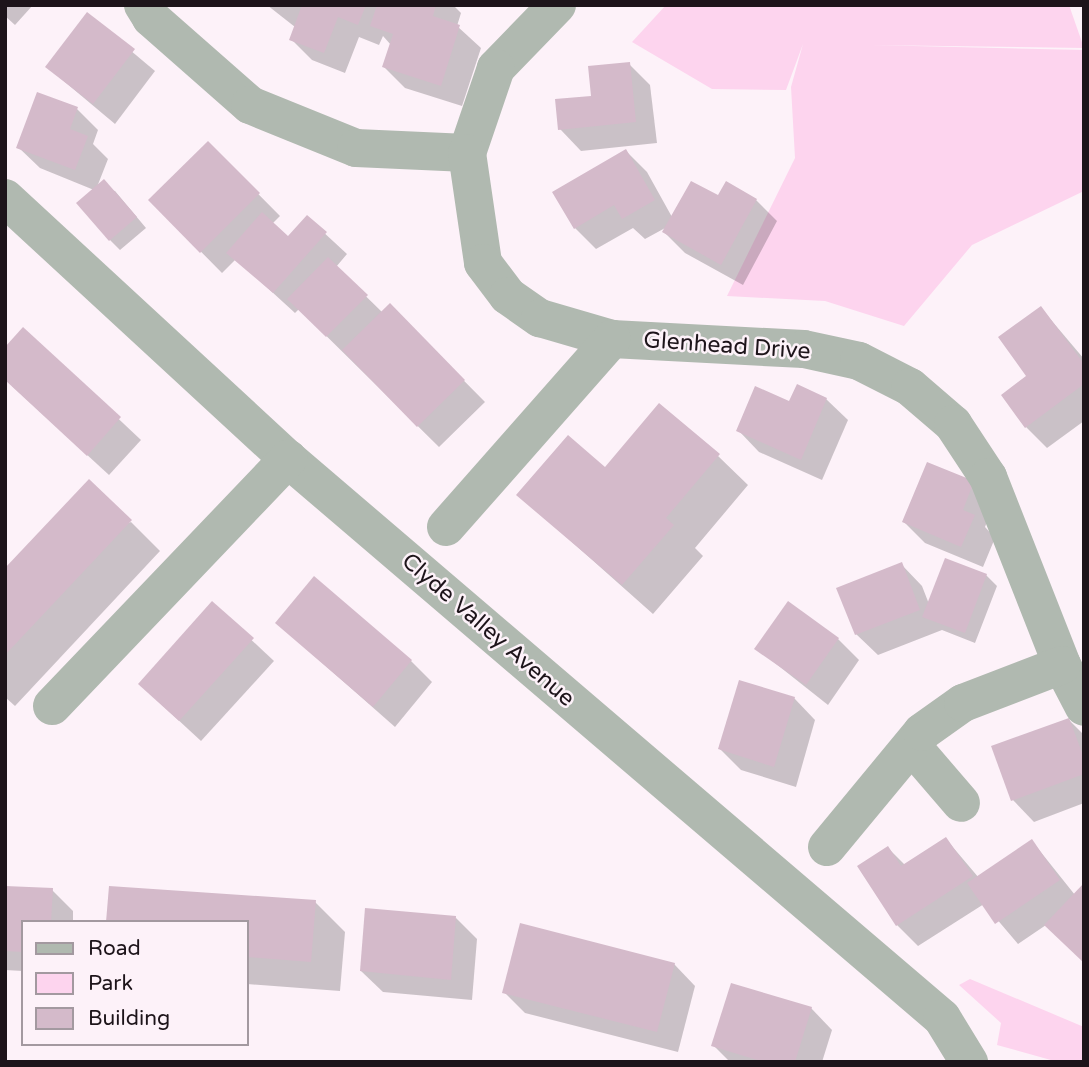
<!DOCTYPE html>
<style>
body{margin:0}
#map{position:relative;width:1089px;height:1067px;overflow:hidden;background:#fdf2f9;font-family:"Varela Round",sans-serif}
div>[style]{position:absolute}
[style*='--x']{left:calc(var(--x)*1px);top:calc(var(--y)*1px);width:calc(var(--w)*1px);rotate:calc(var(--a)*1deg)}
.green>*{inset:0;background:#fdd4ee}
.shadow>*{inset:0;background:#0003}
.building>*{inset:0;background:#d4baca}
.minor>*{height:38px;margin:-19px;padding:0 19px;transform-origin:19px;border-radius:19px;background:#b0b9b0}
span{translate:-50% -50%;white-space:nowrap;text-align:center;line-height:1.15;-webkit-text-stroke:5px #fdf2f9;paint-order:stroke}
.street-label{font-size:23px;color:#1d141a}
.frame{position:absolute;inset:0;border:7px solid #1d141a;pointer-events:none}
.legend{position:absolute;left:21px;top:920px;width:228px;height:126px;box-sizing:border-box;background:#fdf2f9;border:2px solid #a399a0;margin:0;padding:9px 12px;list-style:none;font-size:21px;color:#1d141a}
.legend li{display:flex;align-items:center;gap:14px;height:35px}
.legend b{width:35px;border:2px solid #a399a0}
</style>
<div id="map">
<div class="green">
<i style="clip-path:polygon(666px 5px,1069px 5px,1084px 48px,871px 45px,1084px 50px,1084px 191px,972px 245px,904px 326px,825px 301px,727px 296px,795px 158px,791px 87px,803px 44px,786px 90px,712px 89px,632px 42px)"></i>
<i style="clip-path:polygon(970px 979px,1084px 1027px,1084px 1062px,1058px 1062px,997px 1045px,1001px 1023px,959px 985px)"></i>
</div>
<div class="shadow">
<i style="clip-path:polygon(5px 5px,33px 5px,15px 25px,5px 16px)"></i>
<i style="clip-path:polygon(267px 5px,453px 5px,461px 13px,457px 26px,481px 48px,462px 106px,405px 88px,384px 67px,391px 45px,383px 36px,379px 45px,359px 37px,345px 73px,312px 60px,291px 39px,295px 27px)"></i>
<i style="clip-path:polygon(87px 14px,155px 71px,115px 124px,47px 67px)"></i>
<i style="clip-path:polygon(629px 64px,650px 85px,657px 143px,581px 151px,560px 129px)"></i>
<i style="clip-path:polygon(77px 109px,98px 130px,93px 144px,108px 159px,97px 187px,115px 191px,146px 228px,120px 250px,110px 240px,94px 190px,40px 168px,18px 147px)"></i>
<i style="clip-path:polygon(208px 143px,280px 216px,272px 224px,288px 238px,307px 217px,347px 254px,336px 267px,383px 313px,390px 306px,485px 402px,439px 447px,299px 309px,295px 313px,236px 259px,222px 273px,150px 200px)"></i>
<i style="clip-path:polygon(626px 151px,647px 172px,672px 217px,719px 198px,756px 200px,777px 221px,743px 285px,685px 253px,664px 232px,667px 227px,645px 239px,633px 228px,596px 249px,575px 228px)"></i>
<i style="clip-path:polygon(1041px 308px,1084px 359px,1084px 421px,1047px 448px,1026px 427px,1029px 377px)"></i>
<i style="clip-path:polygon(23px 329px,141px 440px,109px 475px,12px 386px)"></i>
<i style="clip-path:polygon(826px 399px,848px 420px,822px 480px,759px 452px,738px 430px)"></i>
<i style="clip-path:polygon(718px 456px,748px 485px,695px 548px,703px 556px,653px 614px,519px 495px,605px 469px)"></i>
<i style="clip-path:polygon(973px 483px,994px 504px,985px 527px,995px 538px,983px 567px,925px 543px,904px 522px)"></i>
<i style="clip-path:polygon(131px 522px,160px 551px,15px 706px,5px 697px,5px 571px)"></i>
<i style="clip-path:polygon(901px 564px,922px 586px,929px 604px,986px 575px,997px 586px,975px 643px,942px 630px,878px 655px,856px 634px)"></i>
<i style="clip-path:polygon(213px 604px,274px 661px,201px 741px,162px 705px)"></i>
<i style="clip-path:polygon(277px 623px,411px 661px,432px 682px,395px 727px)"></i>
<i style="clip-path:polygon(838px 639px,859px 660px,828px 705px,756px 648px)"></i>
<i style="clip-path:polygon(794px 698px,815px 720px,796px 787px,741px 770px,720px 749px)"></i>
<i style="clip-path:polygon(1069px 720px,1084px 735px,1084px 803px,1034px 822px,1013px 800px)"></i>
<i style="clip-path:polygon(946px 839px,979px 878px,1032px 841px,1075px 895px,1046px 925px,1018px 944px,984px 904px,918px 946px,897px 925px,888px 848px,906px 866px)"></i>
<i style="clip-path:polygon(5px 888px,52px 890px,73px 911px,73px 922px,23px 922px,23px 971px,5px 970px)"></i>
<i style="clip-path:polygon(315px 902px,345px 932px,340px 991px,247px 984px,247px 922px)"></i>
<i style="clip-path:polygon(456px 918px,477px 939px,472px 1000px,383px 992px,361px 971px)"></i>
<i style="clip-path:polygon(674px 964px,695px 986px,678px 1052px,525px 1013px,504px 992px)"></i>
<i style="clip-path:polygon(811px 1008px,832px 1030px,822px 1062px,730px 1062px,713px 1045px)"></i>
</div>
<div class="building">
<i style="clip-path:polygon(302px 5px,366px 5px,358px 25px,338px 17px,324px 53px,289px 40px)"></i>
<i style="clip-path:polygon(377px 5px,436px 5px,433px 16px,460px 25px,441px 86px,382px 67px,393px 34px,370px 26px)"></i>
<i style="clip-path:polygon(87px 12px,135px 49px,93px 104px,45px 67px)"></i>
<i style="clip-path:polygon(630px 62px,636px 122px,558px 130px,555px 99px,591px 96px,588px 66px)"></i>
<i style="clip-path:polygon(37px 92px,78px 107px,70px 129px,88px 136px,75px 170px,16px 148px)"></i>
<i style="clip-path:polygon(208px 141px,260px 193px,200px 253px,148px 200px)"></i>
<i style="clip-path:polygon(626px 149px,655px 200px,622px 219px,614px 205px,574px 229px,552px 192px)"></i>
<i style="clip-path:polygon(104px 179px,137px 217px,109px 241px,76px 203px)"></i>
<i style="clip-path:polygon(691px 181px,718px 195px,726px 181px,757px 199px,721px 265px,662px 232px)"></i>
<i style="clip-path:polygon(262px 212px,288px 236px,307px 215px,327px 232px,273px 293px,226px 253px)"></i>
<i style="clip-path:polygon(328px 257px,368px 295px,326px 337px,287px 299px)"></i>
<i style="clip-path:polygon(390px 303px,465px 380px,417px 427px,342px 350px)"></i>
<i style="clip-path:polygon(1041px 306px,1084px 364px,1084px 384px,1025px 428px,1001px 395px,1026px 376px,998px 337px)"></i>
<i style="clip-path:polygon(23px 327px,121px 417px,87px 456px,5px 380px,5px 347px)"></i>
<i style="clip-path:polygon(797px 384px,827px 398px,801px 460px,736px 431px,755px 386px,789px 401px)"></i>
<i style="clip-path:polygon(659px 403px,720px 454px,666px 518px,674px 525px,622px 585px,516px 495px,568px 435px,605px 467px)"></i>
<i style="clip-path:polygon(927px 462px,974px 481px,963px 510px,975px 515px,961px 547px,902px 522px)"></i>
<i style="clip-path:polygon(89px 479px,132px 520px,5px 655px,5px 568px)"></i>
<i style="clip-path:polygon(945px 558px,987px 574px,965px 633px,922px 617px)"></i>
<i style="clip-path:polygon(902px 562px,920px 610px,855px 635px,836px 588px)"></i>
<i style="clip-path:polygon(314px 576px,412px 660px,373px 707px,275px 623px)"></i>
<i style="clip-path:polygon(212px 601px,254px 638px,179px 721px,138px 684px)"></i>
<i style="clip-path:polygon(788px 601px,839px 638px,806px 685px,754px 649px)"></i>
<i style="clip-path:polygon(739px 680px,795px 697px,774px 767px,718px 749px)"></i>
<i style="clip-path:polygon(1069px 718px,1084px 758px,1084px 774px,1011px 801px,991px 746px)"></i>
<i style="clip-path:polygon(946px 837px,973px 876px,896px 926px,857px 866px,888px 846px,901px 866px)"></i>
<i style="clip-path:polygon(1032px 839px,1060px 880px,995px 924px,967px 883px)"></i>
<i style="clip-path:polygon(1084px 883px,1084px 963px,1044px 925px)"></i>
<i style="clip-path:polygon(5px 886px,53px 888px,51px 922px,23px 922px,23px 952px,5px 951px)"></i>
<i style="clip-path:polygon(109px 886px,316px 900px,311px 962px,247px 957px,247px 922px,106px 922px)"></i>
<i style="clip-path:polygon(365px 908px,456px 916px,451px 980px,360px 971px)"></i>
<i style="clip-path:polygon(520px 923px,675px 963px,657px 1032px,502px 993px)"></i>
<i style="clip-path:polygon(731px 983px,812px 1007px,795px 1062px,764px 1062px,711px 1046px)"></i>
</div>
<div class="minor">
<i style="--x:143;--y:5;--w:15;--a:58"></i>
<i style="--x:151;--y:18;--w:132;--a:41.3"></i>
<i style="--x:250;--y:105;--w:114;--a:22.1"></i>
<i style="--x:356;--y:148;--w:111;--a:2.6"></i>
<i style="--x:557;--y:5;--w:88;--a:134.1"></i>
<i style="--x:496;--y:68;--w:90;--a:108.8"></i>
<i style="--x:467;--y:153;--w:111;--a:81.7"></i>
<i style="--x:483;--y:263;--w:41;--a:52.9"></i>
<i style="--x:508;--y:296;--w:39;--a:35"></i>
<i style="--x:540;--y:318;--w:75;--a:16.3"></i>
<i style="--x:612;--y:339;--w:192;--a:3"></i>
<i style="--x:804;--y:349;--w:56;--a:12.3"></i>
<i style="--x:859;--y:361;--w:57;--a:27"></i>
<i style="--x:910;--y:387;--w:57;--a:40.7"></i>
<i style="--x:953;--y:424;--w:64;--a:56.6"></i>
<i style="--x:988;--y:477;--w:202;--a:68.5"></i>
<i style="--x:1062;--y:665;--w:47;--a:62.4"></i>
<i style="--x:5;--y:198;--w:385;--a:42.7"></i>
<i style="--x:288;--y:459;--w:860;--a:40.52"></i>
<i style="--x:942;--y:1018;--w:52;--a:58.5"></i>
<i style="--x:446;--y:527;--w:251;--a:-48.6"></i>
<i style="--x:52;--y:706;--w:342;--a:-46.3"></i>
<i style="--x:912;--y:746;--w:75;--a:49.3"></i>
<i style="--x:827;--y:847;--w:149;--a:-50.4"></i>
<i style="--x:922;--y:732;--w:50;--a:-35.3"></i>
<i style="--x:963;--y:703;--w:106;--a:-21"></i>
</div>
<div class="street-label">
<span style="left:727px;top:346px;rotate:4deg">Glenhead Drive</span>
<span style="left:488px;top:630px;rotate:41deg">Clyde Valley Avenue</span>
</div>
<div class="frame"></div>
<ul class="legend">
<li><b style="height:9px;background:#b0b9b0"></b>Road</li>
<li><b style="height:19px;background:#fdd4ee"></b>Park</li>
<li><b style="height:19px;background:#d4baca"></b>Building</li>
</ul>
</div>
